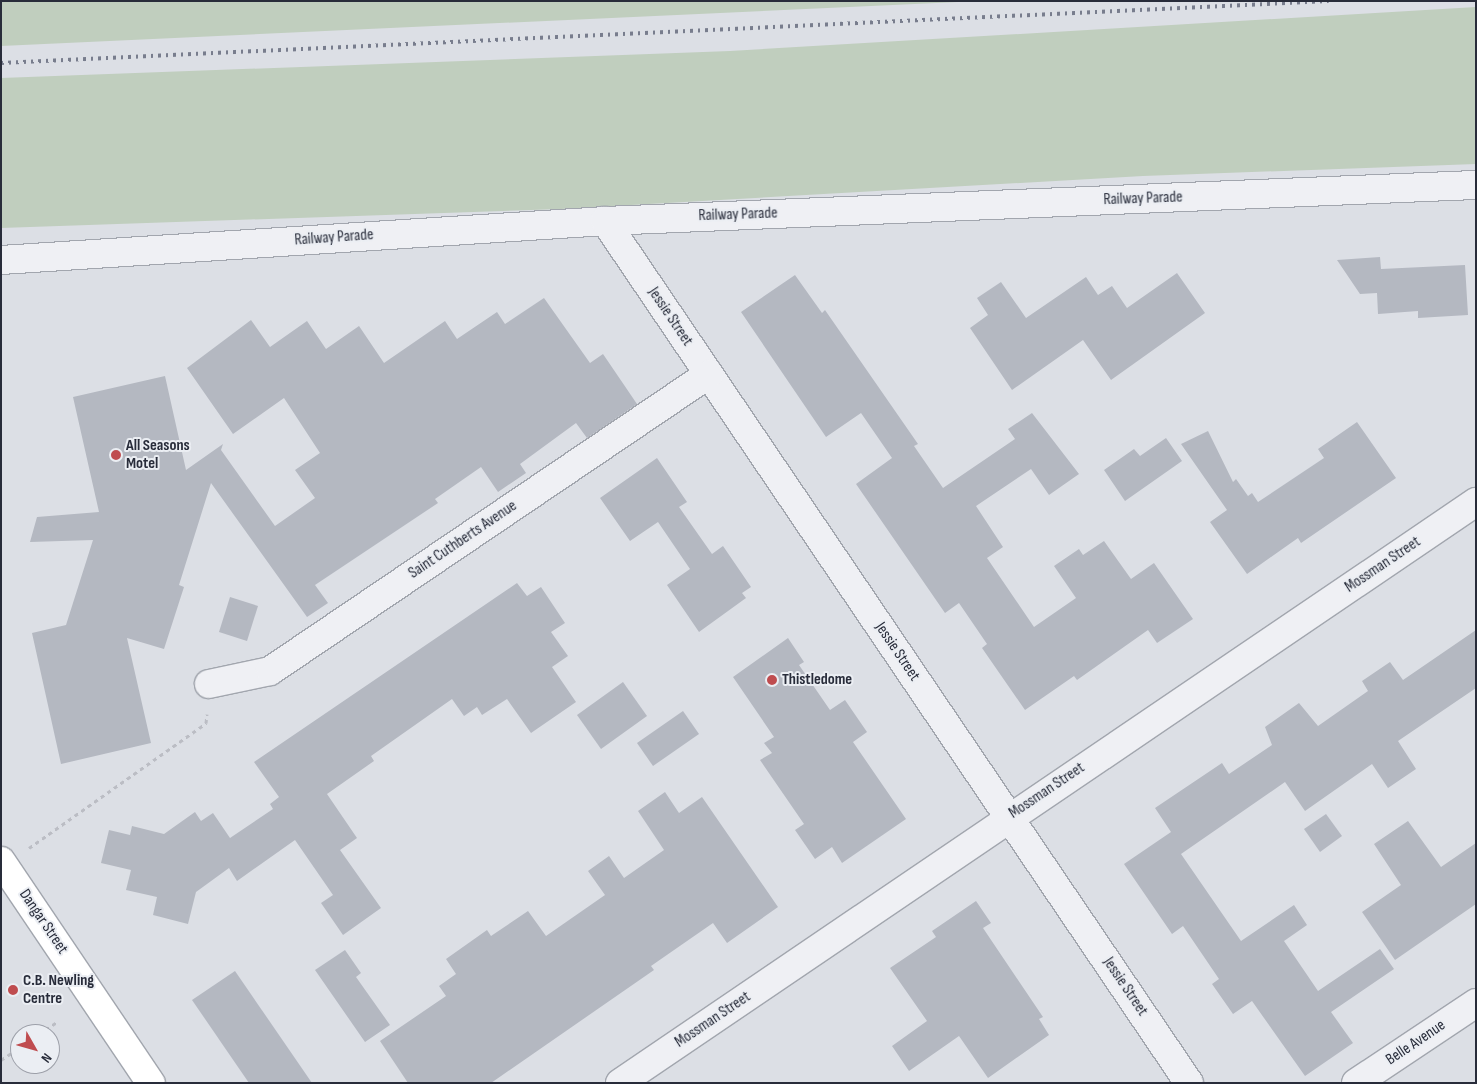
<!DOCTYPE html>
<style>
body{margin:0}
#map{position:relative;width:1477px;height:1084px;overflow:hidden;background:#dcdfe5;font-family:"Sofia Sans Condensed",sans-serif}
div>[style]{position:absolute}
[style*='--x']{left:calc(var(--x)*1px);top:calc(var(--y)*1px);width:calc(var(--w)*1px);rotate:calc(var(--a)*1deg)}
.green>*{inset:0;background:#c0cebe}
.building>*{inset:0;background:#b4b8c1}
.path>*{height:3px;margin-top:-1.5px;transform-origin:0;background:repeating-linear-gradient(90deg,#bbbdc4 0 4px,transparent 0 8px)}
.roads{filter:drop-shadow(1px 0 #a2a6ae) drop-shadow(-1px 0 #a2a6ae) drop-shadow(0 1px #a2a6ae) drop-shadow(0 -1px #a2a6ae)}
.street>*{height:28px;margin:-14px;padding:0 14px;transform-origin:14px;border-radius:14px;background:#eff0f4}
.primary>*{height:28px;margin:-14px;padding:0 14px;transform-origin:14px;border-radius:14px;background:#fff}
.rail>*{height:4px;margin-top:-2px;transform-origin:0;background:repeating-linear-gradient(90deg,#787d8d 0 2.5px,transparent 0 7.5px)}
.dots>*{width:14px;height:14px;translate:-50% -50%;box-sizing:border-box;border:2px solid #ebeef3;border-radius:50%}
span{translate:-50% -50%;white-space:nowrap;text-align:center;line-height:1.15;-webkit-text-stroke:4px #ebeef3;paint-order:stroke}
.street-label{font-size:16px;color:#282c3a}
.poi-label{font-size:16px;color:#282c3a;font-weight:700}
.left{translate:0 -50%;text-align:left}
.frame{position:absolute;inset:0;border:2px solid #282c3a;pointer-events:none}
.north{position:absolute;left:10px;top:1024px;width:50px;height:50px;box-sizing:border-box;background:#ebeef3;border:1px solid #9da0a9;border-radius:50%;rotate:128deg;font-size:14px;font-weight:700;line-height:20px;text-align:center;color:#282c3a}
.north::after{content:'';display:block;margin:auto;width:18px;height:22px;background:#bf4c4f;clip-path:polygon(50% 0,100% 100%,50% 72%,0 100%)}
</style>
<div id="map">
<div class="green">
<i style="clip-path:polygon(1px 1px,980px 1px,1px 46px)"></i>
<i style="clip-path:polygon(1476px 7px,1476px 164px,1143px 176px,561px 209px,1px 228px,1px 78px,730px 51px)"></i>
</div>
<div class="building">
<i style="clip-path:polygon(1380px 257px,1381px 269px,1465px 265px,1468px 315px,1418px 318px,1418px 311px,1378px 314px,1377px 293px,1360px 294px,1337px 260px)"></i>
<i style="clip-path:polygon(1177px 273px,1205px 313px,1111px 380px,1083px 340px,1012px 390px,970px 328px,988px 315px,977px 298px,1001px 282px,1026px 318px,1086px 277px,1098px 295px,1112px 286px,1127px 308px)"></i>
<i style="clip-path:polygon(795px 275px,822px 313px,825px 310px,918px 444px,914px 446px,943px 488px,1015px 439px,1008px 429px,1032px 413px,1079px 474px,1049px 495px,1031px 469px,976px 506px,1003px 547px,987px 558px,1034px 627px,1076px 598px,1054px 566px,1079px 549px,1083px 555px,1104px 541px,1131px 579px,1154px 563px,1193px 619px,1157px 643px,1148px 630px,1077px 680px,1074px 676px,1025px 710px,982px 648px,987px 644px,959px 603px,945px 613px,856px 484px,892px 458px,861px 413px,826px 437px,741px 312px)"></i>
<i style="clip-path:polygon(544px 298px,590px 363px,603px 354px,637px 404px,587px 438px,576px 423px,520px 464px,526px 473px,498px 492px,481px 467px,435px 499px,438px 503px,315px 585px,328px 603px,307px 617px,211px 483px,179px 585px,184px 587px,164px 649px,127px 638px,151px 743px,61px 764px,32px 633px,66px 625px,93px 540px,30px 542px,37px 517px,99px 512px,73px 397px,165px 376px,186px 470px,223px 444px,221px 450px,275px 526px,315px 498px,295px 470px,320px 453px,284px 398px,233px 434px,187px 368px,251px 320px,270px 347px,307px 321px,326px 349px,359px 326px,384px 363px,445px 321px,457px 339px,497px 312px,505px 324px)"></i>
<i style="clip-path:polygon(1357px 422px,1396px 478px,1301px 543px,1298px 538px,1247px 574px,1210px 522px,1227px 510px,1181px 444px,1208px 431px,1233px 482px,1236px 479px,1248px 496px,1252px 493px,1258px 502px,1324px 458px,1318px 449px)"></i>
<i style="clip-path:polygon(1166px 438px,1182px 461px,1125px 501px,1104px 470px,1134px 449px,1140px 456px)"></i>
<i style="clip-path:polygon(657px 458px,687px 502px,679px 507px,712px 554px,723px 546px,751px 587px,742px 593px,746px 598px,699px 632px,667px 585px,690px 569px,658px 522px,630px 541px,600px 498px)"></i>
<i style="clip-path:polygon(517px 583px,527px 596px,541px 587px,565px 623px,551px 632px,568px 656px,552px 667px,576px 702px,531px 733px,507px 699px,482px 715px,477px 707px,464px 716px,452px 699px,371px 756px,374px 761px,327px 794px,357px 838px,340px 850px,381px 908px,343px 935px,321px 903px,333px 895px,295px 840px,237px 881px,229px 868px,196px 892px,188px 924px,153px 915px,157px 897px,126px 890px,131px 870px,101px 863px,109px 830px,130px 835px,132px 826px,164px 834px,195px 812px,201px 821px,213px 813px,230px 838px,273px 809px,270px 804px,279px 797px,254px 762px)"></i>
<i style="clip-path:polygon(230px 597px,258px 606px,247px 641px,219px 632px)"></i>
<i style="clip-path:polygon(1476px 630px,1476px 688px,1398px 741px,1416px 769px,1388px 788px,1372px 764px,1305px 811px,1285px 782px,1181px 854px,1241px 941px,1294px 905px,1307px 925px,1284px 941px,1318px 991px,1380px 949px,1394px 969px,1331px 1012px,1353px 1043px,1305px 1076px,1252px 1001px,1233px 1014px,1212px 984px,1219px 979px,1183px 926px,1172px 934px,1124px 864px,1171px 832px,1155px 808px,1222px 763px,1229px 774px,1272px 745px,1265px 727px,1299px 703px,1318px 726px,1368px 691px,1362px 681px,1390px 662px,1403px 680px)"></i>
<i style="clip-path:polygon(788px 638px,804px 662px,799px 665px,830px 710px,845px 700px,867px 732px,853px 742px,906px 819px,842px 863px,832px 847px,815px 859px,795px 830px,804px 824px,760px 760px,772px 753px,764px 743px,774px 737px,733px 677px)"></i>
<i style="clip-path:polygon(623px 682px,647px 716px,601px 749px,577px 715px)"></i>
<i style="clip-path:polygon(683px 711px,699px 734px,653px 766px,637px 743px)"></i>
<i style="clip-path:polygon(665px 792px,679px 813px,702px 797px,778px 907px,727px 943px,713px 923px,651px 966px,654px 970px,491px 1083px,408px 1083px,380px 1041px,446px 996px,439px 986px,456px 974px,446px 959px,487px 930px,491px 936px,528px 911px,546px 936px,605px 895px,588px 871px,609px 856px,624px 878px,664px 850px,638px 811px)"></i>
<i style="clip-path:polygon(1326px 814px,1342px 836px,1320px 852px,1304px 829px)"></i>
<i style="clip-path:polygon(1408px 821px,1441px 867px,1476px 843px,1476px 904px,1395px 960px,1362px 912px,1401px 885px,1374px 844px)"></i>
<i style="clip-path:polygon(976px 901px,991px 923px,983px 928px,1043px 1017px,1039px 1019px,1049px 1035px,988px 1078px,959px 1036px,909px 1071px,892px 1046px,927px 1021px,890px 968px,936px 937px,932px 931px)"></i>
<i style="clip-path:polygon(345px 950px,361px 973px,356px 977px,390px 1025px,365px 1042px,315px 970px)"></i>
<i style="clip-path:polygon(235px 971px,312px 1083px,249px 1083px,192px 1000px)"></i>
</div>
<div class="path">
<i style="--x:29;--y:848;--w:217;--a:-35.2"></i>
<i style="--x:206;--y:723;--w:9;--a:-84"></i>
<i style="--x:39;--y:1034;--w:23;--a:-34"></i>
<i style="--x:1;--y:1060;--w:23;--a:-34"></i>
</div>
<div class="roads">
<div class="street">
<i style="--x:605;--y:221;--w:1041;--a:55.88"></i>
<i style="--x:1;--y:260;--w:605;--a:-3.69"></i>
<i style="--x:605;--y:221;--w:872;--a:-2.37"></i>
<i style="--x:209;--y:684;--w:62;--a:-12"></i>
<i style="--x:270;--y:671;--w:530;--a:-34.08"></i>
<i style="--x:620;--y:1083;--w:1035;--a:-34.17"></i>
<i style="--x:1356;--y:1083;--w:144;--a:-33.7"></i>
</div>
<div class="primary">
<i style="--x:1;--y:861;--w:268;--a:56"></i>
</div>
</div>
<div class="rail">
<i style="--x:1;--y:63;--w:1329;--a:-2.67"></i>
</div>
<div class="dots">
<i style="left:116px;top:455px;background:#bf4c4f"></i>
<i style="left:772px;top:680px;background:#bf4c4f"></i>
<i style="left:13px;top:990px;background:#bf4c4f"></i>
</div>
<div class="street-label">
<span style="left:1143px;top:199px;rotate:-2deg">Railway Parade</span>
<span style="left:738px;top:215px;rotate:-2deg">Railway Parade</span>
<span style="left:334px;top:238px;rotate:-4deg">Railway Parade</span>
<span style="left:670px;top:317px;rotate:56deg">Jessie Street</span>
<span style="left:463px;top:540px;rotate:-34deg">Saint Cuthberts Avenue</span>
<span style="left:1383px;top:565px;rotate:-34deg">Mossman Street</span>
<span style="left:897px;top:652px;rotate:56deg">Jessie Street</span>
<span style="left:1047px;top:791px;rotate:-34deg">Mossman Street</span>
<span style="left:43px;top:922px;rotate:56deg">Dangar Street</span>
<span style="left:1125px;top:987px;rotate:56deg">Jessie Street</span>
<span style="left:713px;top:1020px;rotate:-34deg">Mossman Street</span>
<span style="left:1416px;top:1043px;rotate:-34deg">Belle Avenue</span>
</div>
<div class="poi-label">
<span class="left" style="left:126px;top:455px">All Seasons<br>Motel</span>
<span class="left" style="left:782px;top:680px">Thistledome</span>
<span class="left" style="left:23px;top:990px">C.B. Newling<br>Centre</span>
</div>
<div class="frame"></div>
<div class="north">N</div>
</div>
